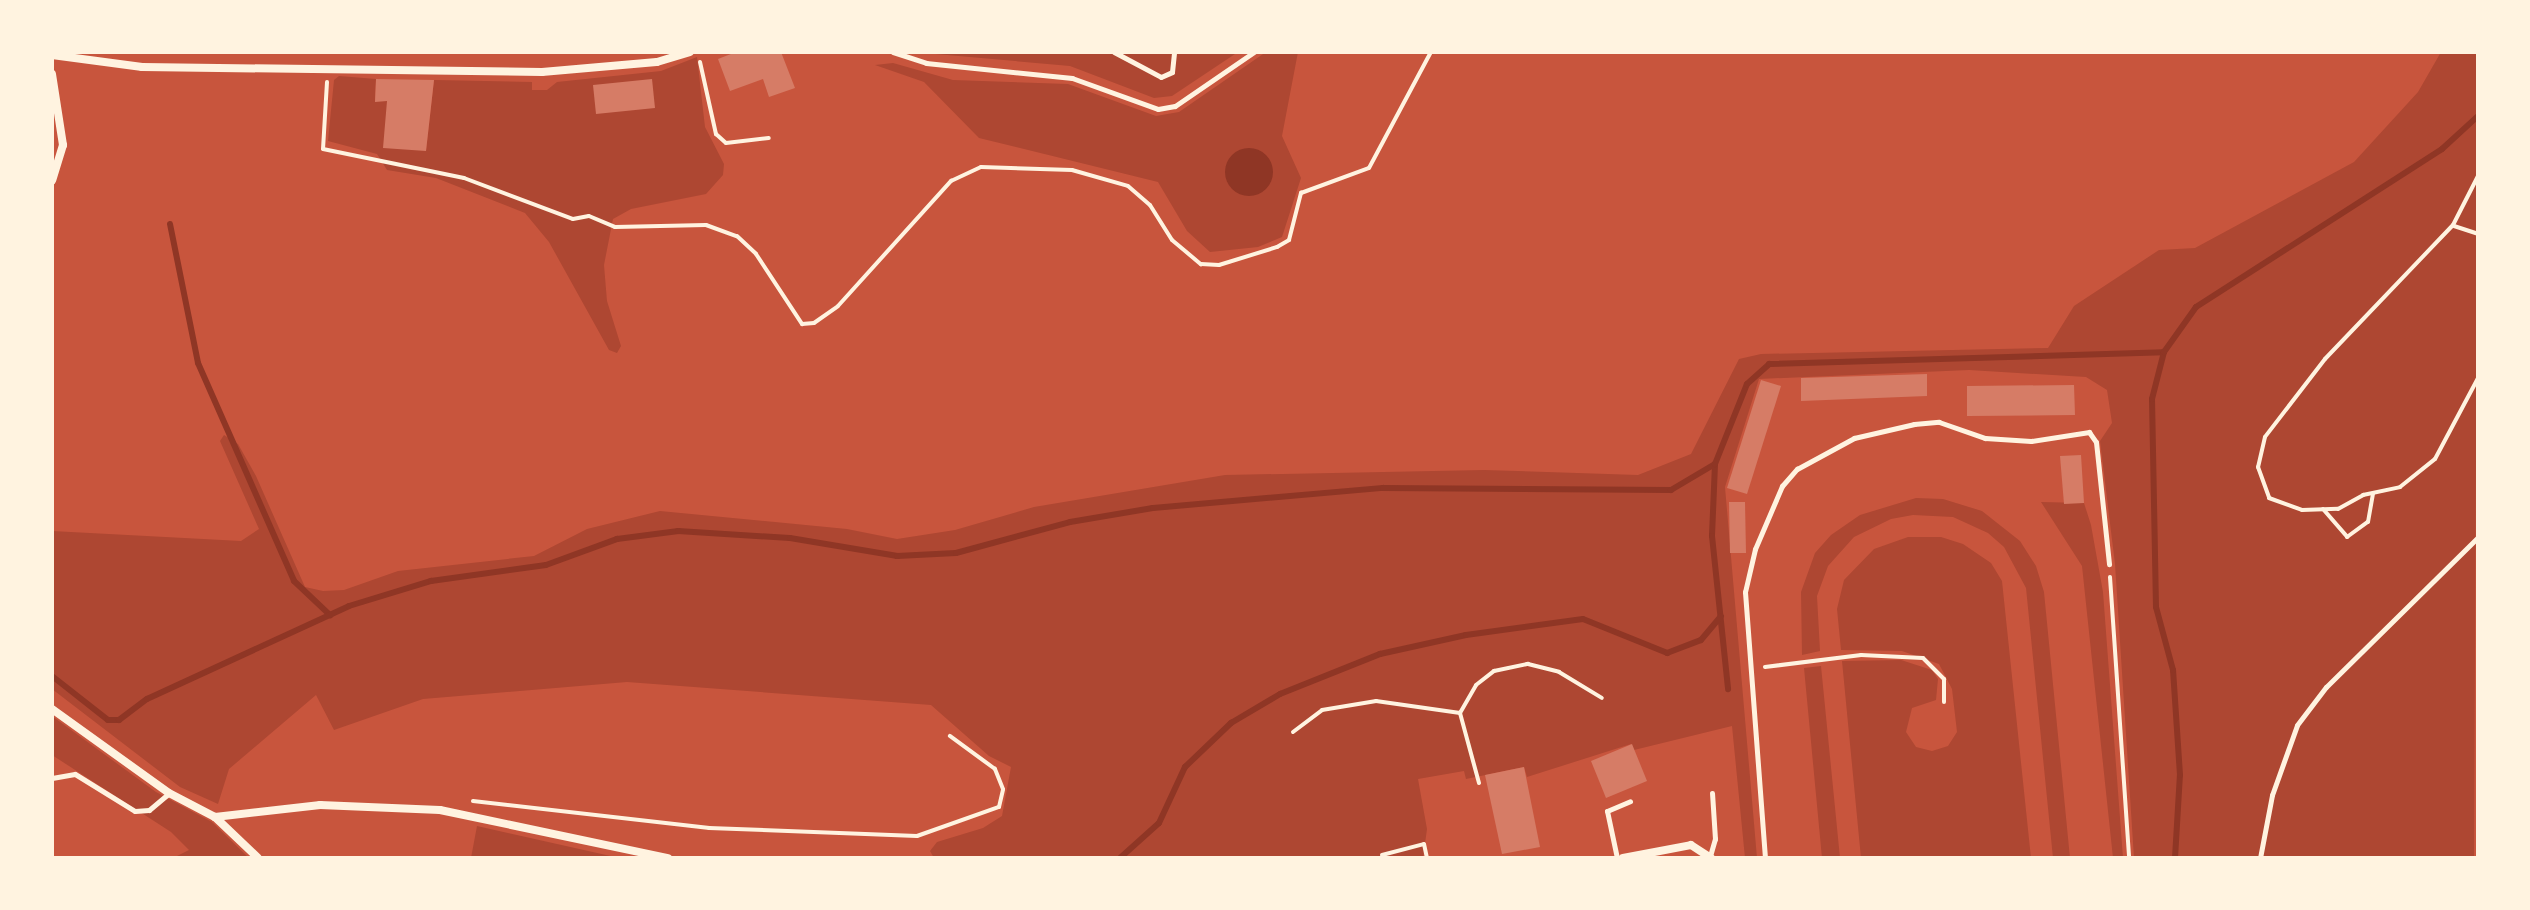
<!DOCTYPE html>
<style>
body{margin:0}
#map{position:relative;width:2530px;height:910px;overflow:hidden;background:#c8553d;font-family:"Noto Sans",sans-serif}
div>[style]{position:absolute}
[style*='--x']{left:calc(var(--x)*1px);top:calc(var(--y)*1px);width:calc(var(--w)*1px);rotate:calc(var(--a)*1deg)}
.green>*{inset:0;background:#ae4732}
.water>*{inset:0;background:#8f3625}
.round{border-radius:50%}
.stream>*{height:6px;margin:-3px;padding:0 3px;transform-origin:3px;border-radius:3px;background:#8f3625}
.building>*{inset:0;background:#d67c66}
.path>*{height:4px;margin:-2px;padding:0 2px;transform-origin:2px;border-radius:2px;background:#fff3e0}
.service>*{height:5px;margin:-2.5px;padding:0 2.5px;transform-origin:2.5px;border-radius:2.5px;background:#fff3e0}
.minor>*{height:8px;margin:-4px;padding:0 4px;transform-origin:4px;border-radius:4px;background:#fff3e0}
span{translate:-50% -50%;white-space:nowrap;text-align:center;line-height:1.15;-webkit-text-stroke:6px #fff3e0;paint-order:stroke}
.frame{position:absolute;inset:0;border:54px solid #fff3e0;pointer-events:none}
</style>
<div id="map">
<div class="green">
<i style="clip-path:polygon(913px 52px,1238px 52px,1172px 96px,1154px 98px,1070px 66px)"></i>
<i style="clip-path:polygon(1266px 52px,1298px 52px,1282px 136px,1301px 178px,1282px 237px,1258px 247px,1210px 252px,1187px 231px,1158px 182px,979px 138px,924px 82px,875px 65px,893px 63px,953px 80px,1068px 84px,1156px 116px,1179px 112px)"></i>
<i style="clip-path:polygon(2441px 52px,2478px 52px,2474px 858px,2134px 858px,2115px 564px,2100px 441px,2112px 423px,2107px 390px,2086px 377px,1969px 370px,1759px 379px,1725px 487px,1757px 858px,1745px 858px,1732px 726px,1634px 750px,1631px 744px,1527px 777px,1524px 767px,1466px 779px,1464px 771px,1418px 779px,1427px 829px,1423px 858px,934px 858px,930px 851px,937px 842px,983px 828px,1002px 816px,1011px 767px,989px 756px,931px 705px,627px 682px,423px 699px,334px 730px,316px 695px,229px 769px,218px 804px,180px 787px,52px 689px,52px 531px,241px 541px,259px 529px,220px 441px,224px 435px,238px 444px,256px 476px,305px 587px,323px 591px,344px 590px,398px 571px,534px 556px,587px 529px,660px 511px,847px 529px,897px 539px,955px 530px,1034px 507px,1225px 475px,1484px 470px,1638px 475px,1691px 454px,1739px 359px,1761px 354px,2048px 348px,2074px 306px,2159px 250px,2195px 248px,2354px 162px,2418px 92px)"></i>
<i style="clip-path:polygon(697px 57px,705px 127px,724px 164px,723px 175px,706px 194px,631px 209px,613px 219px,604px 265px,607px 301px,621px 346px,617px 353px,609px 350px,549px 242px,525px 213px,436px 178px,387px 170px,377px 154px,328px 141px,334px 80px,339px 76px,376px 79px,375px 101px,387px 101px,426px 151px,434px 80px,532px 82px,532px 90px,547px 90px,557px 82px,661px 71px)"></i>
<i style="clip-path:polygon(1916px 498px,1943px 499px,1982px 511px,2020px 541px,2036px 566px,2044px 592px,2070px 858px,2053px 858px,2026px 588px,2004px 547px,1988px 533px,1953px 517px,1913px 515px,1891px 519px,1854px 537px,1828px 566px,1817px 596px,1820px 651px,1802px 655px,1801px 592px,1815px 553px,1831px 535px,1860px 515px)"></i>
<i style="clip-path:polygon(2041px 502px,2084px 503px,2091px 525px,2103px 592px,2123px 858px,2113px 858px,2082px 566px)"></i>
<i style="clip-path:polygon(1908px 537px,1941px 537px,1963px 544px,1991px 563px,2002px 581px,2031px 858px,1861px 858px,1842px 661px,1901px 660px,1932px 670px,1938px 679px,1936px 700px,1912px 708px,1906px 732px,1916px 747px,1932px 751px,1948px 746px,1957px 732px,1952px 689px,1939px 664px,1902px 651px,1841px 650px,1837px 609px,1844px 580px,1874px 549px)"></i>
<i style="clip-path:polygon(1821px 666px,1840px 858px,1822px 858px,1804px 668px)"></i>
<i style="clip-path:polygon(52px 716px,156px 792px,212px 822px,249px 858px,173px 858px,189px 850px,171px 832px,52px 755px)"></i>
<i style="clip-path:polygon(477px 826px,615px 857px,615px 858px,471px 858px)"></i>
</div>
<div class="water">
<i class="round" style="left:1225px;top:148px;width:48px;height:48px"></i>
</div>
<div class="stream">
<i style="--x:170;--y:224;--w:142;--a:78.6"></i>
<i style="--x:198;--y:363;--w:238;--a:66.2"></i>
<i style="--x:294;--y:581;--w:50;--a:43.4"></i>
<i style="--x:1715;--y:464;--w:72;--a:92.4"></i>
<i style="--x:1712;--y:536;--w:154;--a:84"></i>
<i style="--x:52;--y:676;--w:71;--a:38.2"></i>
<i style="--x:108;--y:720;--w:11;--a:0"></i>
<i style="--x:119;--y:720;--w:35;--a:-37"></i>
<i style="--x:147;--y:699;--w:222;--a:-24.7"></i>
<i style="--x:349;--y:606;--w:86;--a:-17"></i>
<i style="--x:431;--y:581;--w:116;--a:-7.9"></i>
<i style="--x:546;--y:565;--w:76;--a:-20.1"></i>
<i style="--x:617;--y:539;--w:62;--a:-7.5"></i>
<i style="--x:678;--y:531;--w:112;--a:3.6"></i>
<i style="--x:790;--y:538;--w:109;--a:9.5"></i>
<i style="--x:897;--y:556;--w:59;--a:-2.9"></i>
<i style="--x:956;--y:553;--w:118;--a:-15.2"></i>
<i style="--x:1070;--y:522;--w:84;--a:-9.6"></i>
<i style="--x:1153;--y:508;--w:231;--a:-5"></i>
<i style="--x:1383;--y:488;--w:288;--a:0.4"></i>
<i style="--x:1671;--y:490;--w:51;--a:-30.6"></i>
<i style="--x:1715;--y:464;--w:86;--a:-68.2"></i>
<i style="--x:1747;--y:384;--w:30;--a:-42"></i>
<i style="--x:1769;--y:364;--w:395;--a:-1.7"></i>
<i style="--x:1120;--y:858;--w:52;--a:-41.9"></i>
<i style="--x:1159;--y:823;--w:62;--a:-65.1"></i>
<i style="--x:1185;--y:767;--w:64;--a:-43.7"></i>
<i style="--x:1231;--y:723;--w:57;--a:-30.6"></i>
<i style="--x:1280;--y:694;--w:108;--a:-21.8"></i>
<i style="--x:1380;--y:654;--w:88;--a:-12.5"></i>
<i style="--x:1466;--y:635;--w:118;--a:-7.8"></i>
<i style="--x:1583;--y:619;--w:91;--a:22"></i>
<i style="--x:1667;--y:653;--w:36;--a:-21"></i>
<i style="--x:1701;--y:640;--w:31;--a:-50"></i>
<i style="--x:2175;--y:858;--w:83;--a:-86.6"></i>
<i style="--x:2180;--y:775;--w:105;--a:-93.8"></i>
<i style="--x:2173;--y:670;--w:65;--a:-105.1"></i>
<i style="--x:2156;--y:607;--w:208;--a:-91.1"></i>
<i style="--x:2152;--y:399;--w:49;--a:-75.7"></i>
<i style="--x:2164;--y:352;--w:55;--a:-54.6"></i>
<i style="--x:2196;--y:307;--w:292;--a:-32.7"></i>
<i style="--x:2442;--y:149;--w:49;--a:-42.5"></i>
</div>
<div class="building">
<i style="clip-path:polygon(736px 52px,781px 52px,795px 88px,769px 97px,763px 79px,730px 91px,718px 59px)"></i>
<i style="clip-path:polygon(376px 79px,434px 80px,426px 151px,383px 148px,387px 101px,375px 102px)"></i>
<i style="clip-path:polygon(652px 79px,655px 108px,596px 114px,593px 85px)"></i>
<i style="clip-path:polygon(1927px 374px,1927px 396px,1801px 401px,1801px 378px)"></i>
<i style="clip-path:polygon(1761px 380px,1781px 386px,1747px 494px,1727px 488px)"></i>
<i style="clip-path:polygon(2074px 385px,2075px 415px,1967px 416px,1967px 386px)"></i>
<i style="clip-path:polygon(2081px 455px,2084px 503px,2064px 504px,2060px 456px)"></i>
<i style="clip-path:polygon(1729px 502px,1745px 502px,1746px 553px,1730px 553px)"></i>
<i style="clip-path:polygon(1632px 744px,1647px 781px,1606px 798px,1591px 761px)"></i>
<i style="clip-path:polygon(1524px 767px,1540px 847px,1502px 854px,1485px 775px)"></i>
</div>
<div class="path">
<i style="--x:700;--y:62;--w:74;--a:77.5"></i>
<i style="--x:716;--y:134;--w:13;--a:42"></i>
<i style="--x:726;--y:143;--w:43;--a:-6.6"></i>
<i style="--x:327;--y:82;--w:67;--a:93.4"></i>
<i style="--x:323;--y:149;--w:144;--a:11.6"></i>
<i style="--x:464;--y:178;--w:116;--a:20.6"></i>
<i style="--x:573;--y:219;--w:16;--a:-11"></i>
<i style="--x:589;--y:216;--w:28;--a:23"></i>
<i style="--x:615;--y:227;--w:91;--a:-1.3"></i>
<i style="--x:706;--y:225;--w:33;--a:20"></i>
<i style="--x:737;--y:236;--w:26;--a:43"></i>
<i style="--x:756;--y:254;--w:84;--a:56.7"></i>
<i style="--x:802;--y:324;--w:12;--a:-5"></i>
<i style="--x:814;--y:323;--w:29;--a:-35"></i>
<i style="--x:838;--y:306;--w:169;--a:-47.9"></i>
<i style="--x:951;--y:181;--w:33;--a:-25"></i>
<i style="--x:981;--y:167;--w:91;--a:1.9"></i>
<i style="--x:1072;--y:170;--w:58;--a:15.9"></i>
<i style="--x:1128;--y:186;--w:29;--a:41"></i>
<i style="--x:1150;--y:205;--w:41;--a:57.8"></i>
<i style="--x:1172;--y:240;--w:38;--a:40"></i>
<i style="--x:1201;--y:264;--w:18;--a:3"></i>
<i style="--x:1219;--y:265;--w:61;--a:-17.2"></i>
<i style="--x:1277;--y:247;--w:14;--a:-30"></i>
<i style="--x:1289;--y:240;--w:49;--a:-75.7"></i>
<i style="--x:1301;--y:193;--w:72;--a:-20.2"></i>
<i style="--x:1369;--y:168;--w:132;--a:-61.9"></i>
<i style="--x:2478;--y:176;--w:55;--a:117"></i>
<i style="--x:2453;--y:225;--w:185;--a:133.7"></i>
<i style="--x:2325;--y:359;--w:98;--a:127.6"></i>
<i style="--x:2265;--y:437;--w:31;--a:103"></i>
<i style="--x:2258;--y:467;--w:33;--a:70"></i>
<i style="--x:2269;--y:498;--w:35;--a:20"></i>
<i style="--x:2302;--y:510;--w:36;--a:-2"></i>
<i style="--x:2338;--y:509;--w:29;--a:-29"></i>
<i style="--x:2363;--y:495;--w:38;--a:-12"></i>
<i style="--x:2400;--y:487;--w:45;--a:-38.7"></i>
<i style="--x:2435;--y:459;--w:92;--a:-62"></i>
<i style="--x:2454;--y:226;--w:25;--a:18"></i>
<i style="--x:2323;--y:509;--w:37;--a:49"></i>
<i style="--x:2347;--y:537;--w:26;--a:-36"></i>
<i style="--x:2368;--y:522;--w:29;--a:-80"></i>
<i style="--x:2110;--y:577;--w:282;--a:86.1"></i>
<i style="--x:1765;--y:667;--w:97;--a:-7.1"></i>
<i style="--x:1861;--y:655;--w:62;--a:2.8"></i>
<i style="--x:1923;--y:658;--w:30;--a:45"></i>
<i style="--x:1944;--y:679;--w:23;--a:90"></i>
<i style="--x:1293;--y:732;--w:36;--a:-37"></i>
<i style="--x:1322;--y:710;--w:55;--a:-9.5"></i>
<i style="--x:1376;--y:701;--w:85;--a:8.1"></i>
<i style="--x:1479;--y:783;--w:73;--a:-105.2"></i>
<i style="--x:1460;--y:713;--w:32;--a:-60"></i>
<i style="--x:1476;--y:685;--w:23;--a:-38"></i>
<i style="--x:1494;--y:671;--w:35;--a:-12"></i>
<i style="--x:1528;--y:664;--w:32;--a:14"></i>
<i style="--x:1559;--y:672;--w:50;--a:31.2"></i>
<i style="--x:473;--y:801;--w:238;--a:6.5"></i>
<i style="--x:709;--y:828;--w:208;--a:2.2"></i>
<i style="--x:917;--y:836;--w:87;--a:-19.5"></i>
<i style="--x:999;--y:807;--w:18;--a:-77"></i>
<i style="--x:1003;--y:789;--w:22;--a:-112"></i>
<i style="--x:995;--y:769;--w:56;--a:-143.7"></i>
<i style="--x:1382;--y:855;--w:43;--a:-14.7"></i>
<i style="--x:1424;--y:844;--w:14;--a:78"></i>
</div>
<div class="service">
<i style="--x:893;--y:52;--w:35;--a:18"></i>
<i style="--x:926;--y:63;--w:147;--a:5.9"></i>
<i style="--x:1072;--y:78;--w:91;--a:19.8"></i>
<i style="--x:1158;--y:109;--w:17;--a:-10"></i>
<i style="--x:1175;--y:106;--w:96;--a:-34.4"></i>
<i style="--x:1114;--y:52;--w:53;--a:28"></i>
<i style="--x:1161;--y:77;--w:12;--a:-24"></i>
<i style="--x:1172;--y:72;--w:20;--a:-84"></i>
<i style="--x:52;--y:778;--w:23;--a:-10"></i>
<i style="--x:75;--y:774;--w:70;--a:31.7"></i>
<i style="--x:135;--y:811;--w:14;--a:-4"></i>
<i style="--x:149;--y:810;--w:26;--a:-40"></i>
<i style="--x:1710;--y:856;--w:18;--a:-74"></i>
<i style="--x:1715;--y:839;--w:46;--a:-93.7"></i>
<i style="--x:1617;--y:858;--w:48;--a:-102"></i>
<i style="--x:1607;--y:811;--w:25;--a:-23"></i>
<i style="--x:1765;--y:858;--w:267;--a:-94.3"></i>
<i style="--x:1745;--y:592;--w:44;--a:-76.9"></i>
<i style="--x:1755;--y:549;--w:69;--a:-66.8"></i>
<i style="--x:1782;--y:486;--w:23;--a:-49"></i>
<i style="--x:1797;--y:469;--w:65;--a:-28.5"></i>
<i style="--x:1854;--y:438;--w:62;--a:-13.1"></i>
<i style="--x:1914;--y:424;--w:25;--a:-5"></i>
<i style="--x:1939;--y:422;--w:49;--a:19.2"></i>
<i style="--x:1985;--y:438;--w:46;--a:3.7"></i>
<i style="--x:2031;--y:441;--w:59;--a:-8.8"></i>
<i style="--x:2089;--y:432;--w:12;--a:55"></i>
<i style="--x:2096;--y:442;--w:123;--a:83.9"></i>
<i style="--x:2260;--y:858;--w:64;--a:-79.2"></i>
<i style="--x:2272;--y:795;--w:74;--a:-70.3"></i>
<i style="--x:2297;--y:725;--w:48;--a:-52.7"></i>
<i style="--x:2326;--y:687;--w:214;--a:-44.6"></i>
</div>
<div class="minor">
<i style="--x:52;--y:55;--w:91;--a:7.6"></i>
<i style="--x:142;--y:67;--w:400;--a:0.7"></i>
<i style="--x:542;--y:72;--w:115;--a:-5"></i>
<i style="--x:657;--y:62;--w:34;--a:-17"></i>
<i style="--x:52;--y:74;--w:72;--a:81.2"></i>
<i style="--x:63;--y:145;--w:37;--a:107"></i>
<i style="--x:52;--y:709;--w:144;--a:35.7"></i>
<i style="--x:169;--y:793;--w:52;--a:27.6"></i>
<i style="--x:215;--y:817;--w:106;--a:-6.5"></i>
<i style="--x:320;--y:805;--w:120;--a:2.4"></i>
<i style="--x:440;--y:810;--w:233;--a:11.9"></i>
<i style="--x:215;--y:817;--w:59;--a:43.6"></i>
<i style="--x:1623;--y:858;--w:69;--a:-10.8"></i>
<i style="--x:1691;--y:845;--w:24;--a:33"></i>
</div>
<div class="frame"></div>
</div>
